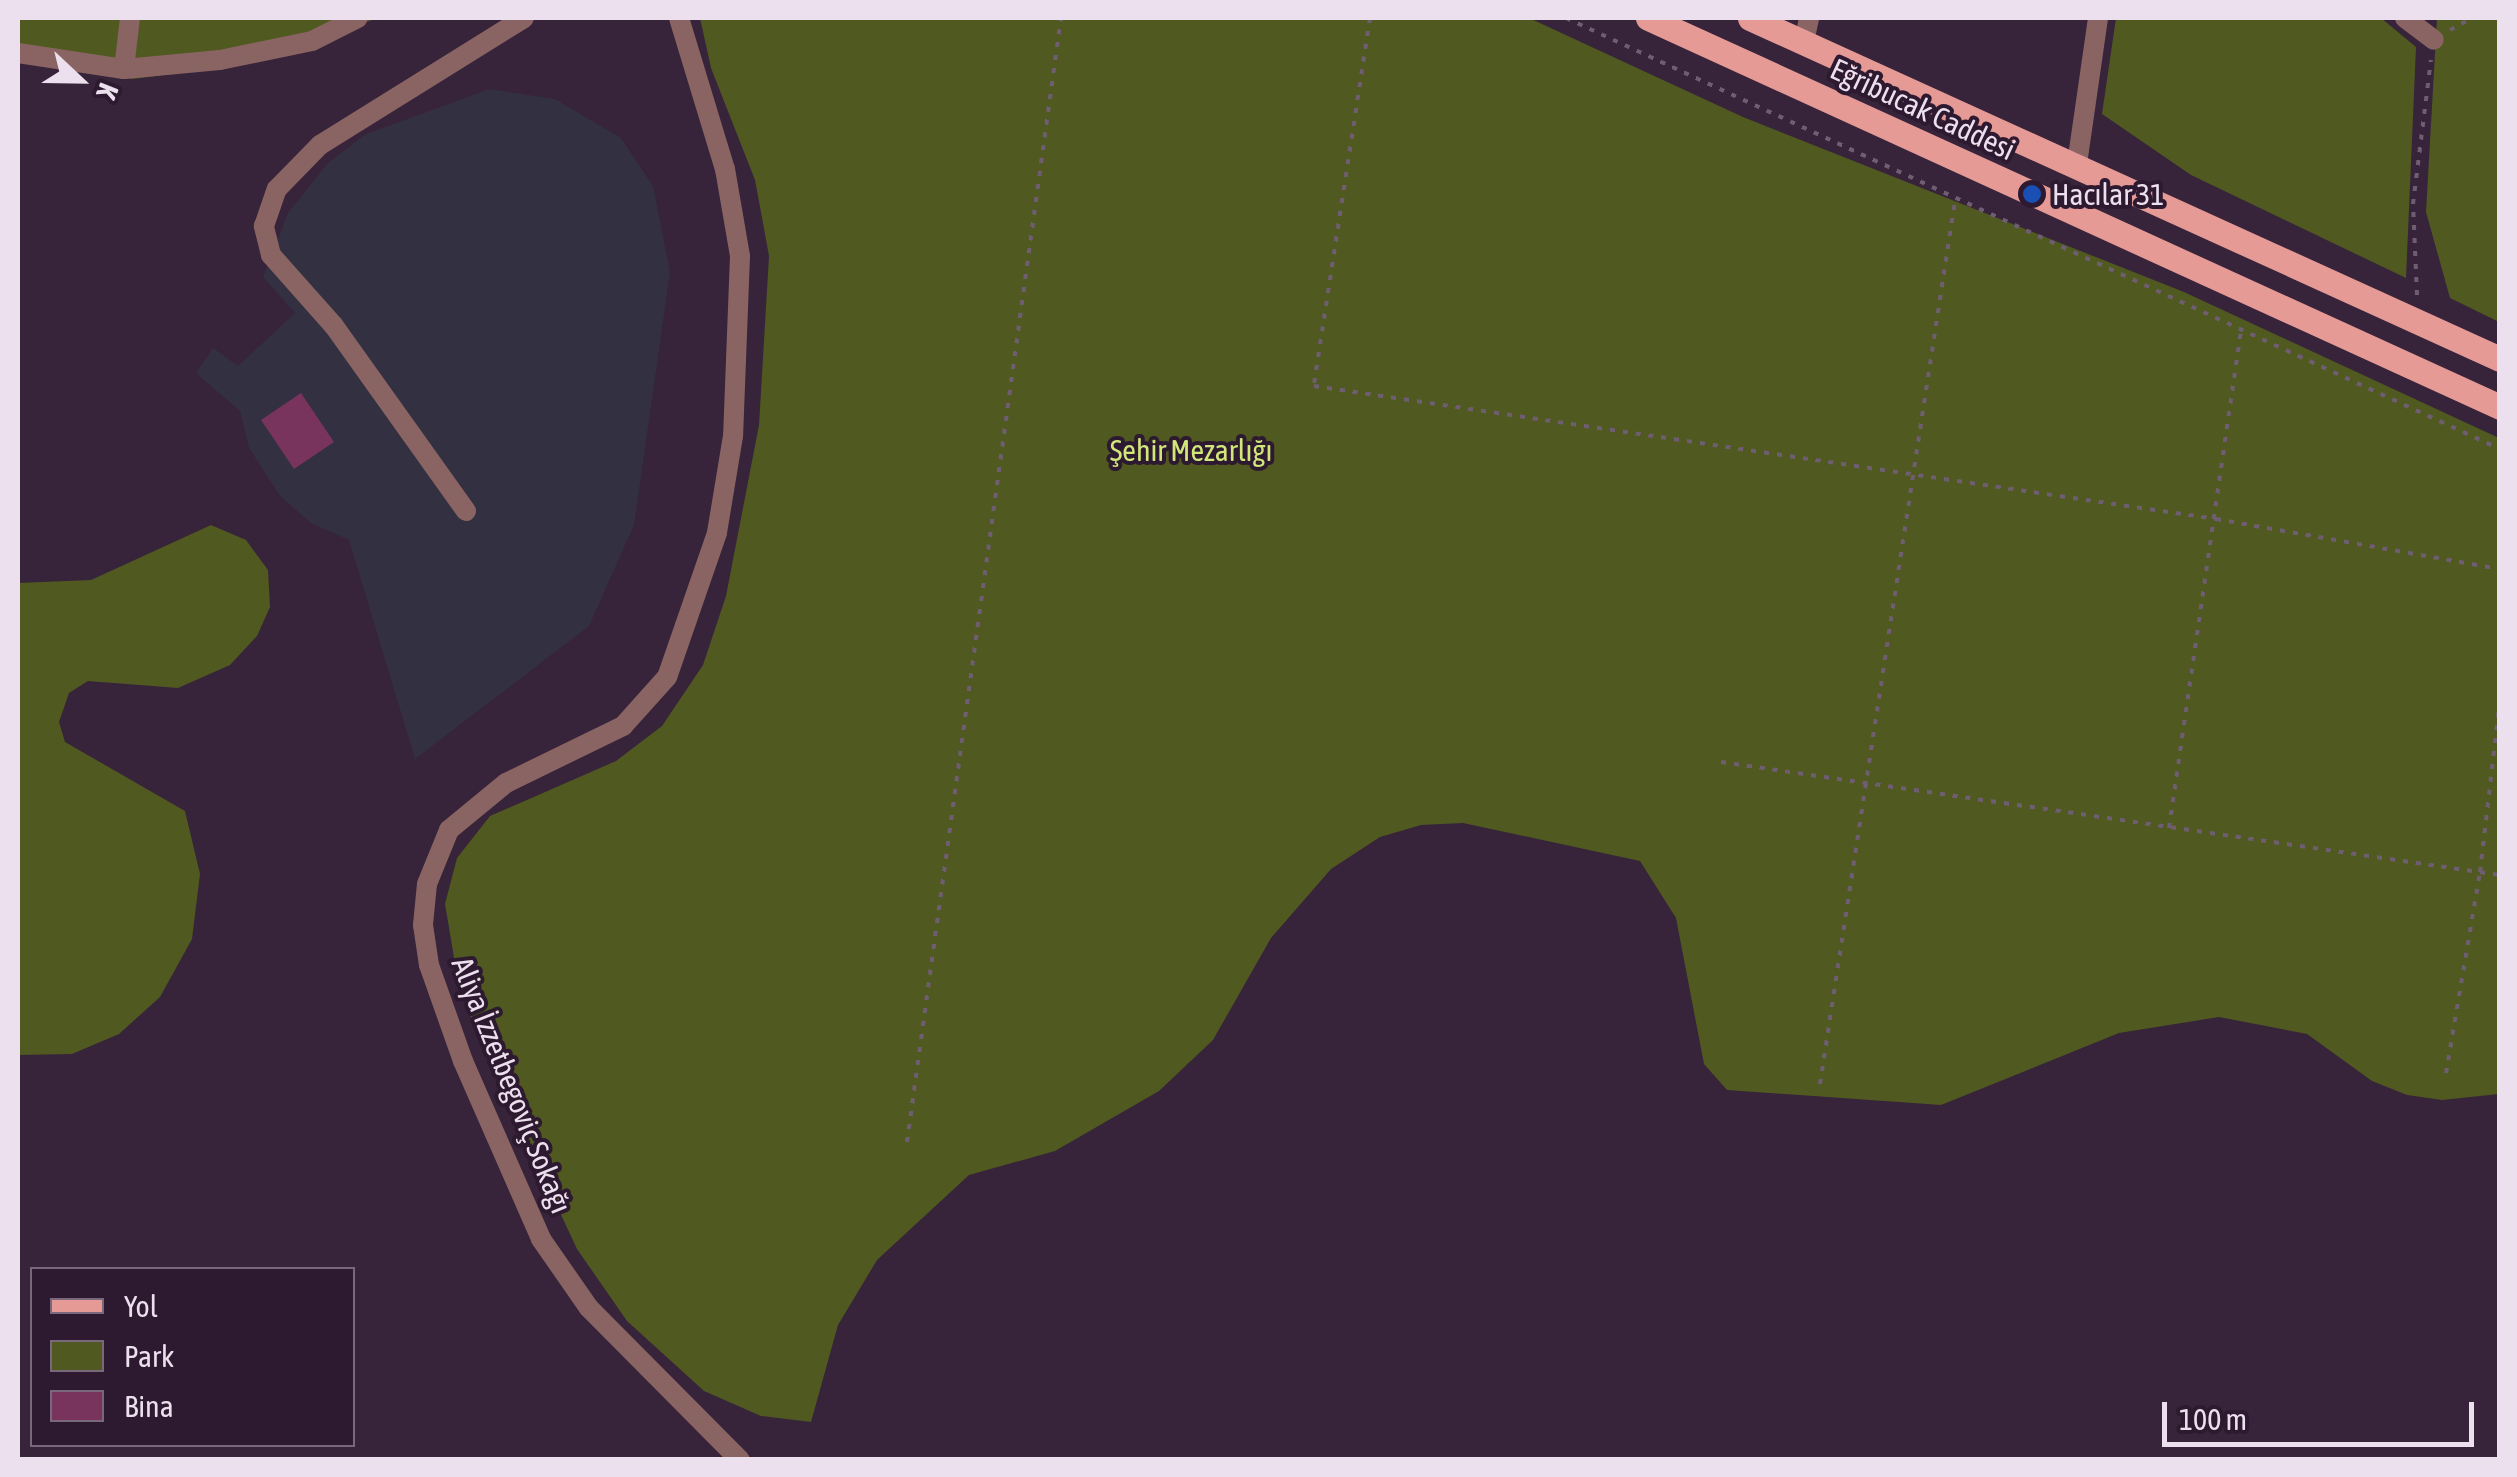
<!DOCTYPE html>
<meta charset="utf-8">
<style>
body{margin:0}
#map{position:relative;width:2517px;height:1477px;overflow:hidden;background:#37233a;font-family:"Asap Condensed",sans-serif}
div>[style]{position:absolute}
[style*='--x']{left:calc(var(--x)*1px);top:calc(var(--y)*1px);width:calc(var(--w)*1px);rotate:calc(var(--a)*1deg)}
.industrial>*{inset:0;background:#333041}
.green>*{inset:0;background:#4f5920}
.building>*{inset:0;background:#78345c}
.path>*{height:4px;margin-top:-2px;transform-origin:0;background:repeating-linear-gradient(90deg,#6f5d71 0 5px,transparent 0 13px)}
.minor>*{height:20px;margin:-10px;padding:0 10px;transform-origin:10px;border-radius:10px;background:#896462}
.primary>*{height:25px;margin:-12.5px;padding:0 12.5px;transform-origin:12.5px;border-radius:12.5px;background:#e59a96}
.dots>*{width:28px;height:28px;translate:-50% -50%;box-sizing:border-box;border:5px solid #2d1930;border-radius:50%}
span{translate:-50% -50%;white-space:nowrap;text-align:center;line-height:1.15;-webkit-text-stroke:8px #2d1930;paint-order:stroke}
.street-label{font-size:30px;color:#ecdfee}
.poi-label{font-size:30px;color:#ecdfee}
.left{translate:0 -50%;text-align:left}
.park-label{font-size:30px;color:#d2e779}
.frame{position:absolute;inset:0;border:20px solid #ecdfee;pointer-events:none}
.legend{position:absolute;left:30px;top:1267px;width:325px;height:180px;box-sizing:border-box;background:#2d1930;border:2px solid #79687c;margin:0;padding:12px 18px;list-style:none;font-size:30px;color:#ecdfee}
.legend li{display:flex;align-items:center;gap:20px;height:50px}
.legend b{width:50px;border:2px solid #79687c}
.north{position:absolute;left:30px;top:30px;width:100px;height:100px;-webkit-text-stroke:8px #2d1930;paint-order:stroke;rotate:112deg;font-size:28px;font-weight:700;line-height:40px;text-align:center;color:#ecdfee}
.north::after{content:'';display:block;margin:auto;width:35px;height:45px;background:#ecdfee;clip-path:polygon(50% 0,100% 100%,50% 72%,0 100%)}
.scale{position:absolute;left:2162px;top:1402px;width:312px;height:45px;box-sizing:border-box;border:5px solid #ecdfee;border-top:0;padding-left:12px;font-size:30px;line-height:35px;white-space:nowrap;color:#ecdfee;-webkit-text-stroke:8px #2d1930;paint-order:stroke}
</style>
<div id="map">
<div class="industrial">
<i style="clip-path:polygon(489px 89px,555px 99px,621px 138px,653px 186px,670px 272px,634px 525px,589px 626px,415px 759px,349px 540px,311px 523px,280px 496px,249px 448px,240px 411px,196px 373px,213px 348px,238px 366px,295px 313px,263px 277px,288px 213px,328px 163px,364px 135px)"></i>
</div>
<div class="green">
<i style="clip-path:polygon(18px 18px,378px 18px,242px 65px,133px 79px,18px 62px)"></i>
<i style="clip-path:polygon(700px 18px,1529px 18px,1743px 117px,2184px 292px,2499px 438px,2499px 1094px,2442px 1100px,2407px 1095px,2372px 1081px,2307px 1034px,2219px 1017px,2119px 1033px,1941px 1105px,1727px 1090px,1704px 1064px,1676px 918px,1640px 861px,1463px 823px,1421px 825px,1380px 837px,1331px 869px,1271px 938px,1213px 1040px,1159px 1091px,1055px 1151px,969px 1175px,877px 1260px,838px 1325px,811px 1422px,761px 1416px,704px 1391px,627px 1321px,577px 1249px,481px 1044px,458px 981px,445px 904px,457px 858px,490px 816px,616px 761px,662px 726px,703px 665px,726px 596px,759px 425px,769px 256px,755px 180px,711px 68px)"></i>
<i style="clip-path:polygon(2116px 18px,2381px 18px,2416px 47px,2406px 278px,2191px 175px,2102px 114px)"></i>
<i style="clip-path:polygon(2437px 18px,2499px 18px,2499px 322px,2450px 298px,2426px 212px)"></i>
<i style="clip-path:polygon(211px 525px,246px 540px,268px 570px,270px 607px,257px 636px,230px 665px,178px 688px,88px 681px,69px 693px,59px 722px,65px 742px,185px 811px,200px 874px,192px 939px,160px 997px,119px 1034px,72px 1054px,18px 1055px,18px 583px,91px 580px)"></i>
</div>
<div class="building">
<i style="clip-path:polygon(301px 393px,334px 442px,294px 469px,261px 420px)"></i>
</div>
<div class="path">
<i style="--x:1370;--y:18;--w:372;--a:98.7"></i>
<i style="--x:1314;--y:386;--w:912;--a:8.39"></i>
<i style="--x:2216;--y:519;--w:288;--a:10"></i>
<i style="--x:1566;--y:18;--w:1029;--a:24.77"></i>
<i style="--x:2450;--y:30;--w:25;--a:-29"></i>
<i style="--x:2417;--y:295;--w:91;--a:-92.5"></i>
<i style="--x:2413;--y:204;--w:145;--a:-82.9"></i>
<i style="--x:1721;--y:762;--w:787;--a:8.25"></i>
<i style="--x:2169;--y:828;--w:503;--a:-81.77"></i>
<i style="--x:2446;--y:1073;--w:204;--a:-80.4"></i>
<i style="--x:2480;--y:872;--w:175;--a:-83.4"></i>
<i style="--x:1820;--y:1084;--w:893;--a:-81.31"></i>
<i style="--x:907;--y:1142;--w:1135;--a:-82.2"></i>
</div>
<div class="minor">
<i style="--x:679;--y:18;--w:158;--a:73.1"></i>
<i style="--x:725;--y:169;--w:88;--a:80.2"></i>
<i style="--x:740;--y:256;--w:180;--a:92.2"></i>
<i style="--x:733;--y:436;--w:98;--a:99.4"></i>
<i style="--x:717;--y:533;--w:152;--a:109.1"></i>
<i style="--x:667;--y:677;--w:66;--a:131.9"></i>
<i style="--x:623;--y:726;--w:130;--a:154"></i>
<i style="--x:506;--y:783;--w:74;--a:140.5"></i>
<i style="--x:449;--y:830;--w:58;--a:112.2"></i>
<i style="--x:427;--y:884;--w:41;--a:95.6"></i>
<i style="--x:423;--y:925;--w:40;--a:81.5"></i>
<i style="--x:429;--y:965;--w:102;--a:70.5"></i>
<i style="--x:463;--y:1061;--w:194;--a:66.3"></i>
<i style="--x:541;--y:1239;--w:84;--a:55.2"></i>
<i style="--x:589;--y:1308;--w:214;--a:45.2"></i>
<i style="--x:2405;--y:18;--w:36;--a:37"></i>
<i style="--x:1804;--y:42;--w:25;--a:-78"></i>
<i style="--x:18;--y:53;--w:107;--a:8.6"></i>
<i style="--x:124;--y:69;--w:96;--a:-5.4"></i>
<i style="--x:220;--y:60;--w:94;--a:-11.7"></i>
<i style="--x:312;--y:41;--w:51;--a:-26.6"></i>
<i style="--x:124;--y:69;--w:51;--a:-83.3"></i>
<i style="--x:2077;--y:164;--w:148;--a:-81.8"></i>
<i style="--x:466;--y:511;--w:227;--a:-125.5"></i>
<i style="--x:334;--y:326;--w:95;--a:-131.6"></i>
<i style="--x:271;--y:255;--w:30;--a:-104"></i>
<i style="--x:264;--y:226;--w:39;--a:-71"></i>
<i style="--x:277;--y:189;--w:62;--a:-45.7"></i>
<i style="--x:320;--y:145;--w:240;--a:-31.9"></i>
</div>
<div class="primary">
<i style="--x:1648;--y:18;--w:937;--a:24.54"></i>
<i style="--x:1750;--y:18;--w:824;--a:24.45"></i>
</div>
<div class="dots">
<i style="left:2032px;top:194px;background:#1a4fb4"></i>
</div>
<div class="street-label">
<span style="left:1923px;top:109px;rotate:25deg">Eğribucak Caddesi</span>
<span style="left:512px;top:1085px;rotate:68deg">Aliya İzzetbegoviç Sokağı</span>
</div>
<div class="poi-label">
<span class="left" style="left:2052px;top:194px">Hacılar 31</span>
</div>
<div class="park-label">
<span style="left:1191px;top:450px">Şehir Mezarlığı</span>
</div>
<div class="frame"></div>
<ul class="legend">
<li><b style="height:12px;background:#e59a96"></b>Yol</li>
<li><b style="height:28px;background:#4f5920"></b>Park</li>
<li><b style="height:28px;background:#78345c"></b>Bina</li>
</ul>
<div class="north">K</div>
<div class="scale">100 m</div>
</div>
